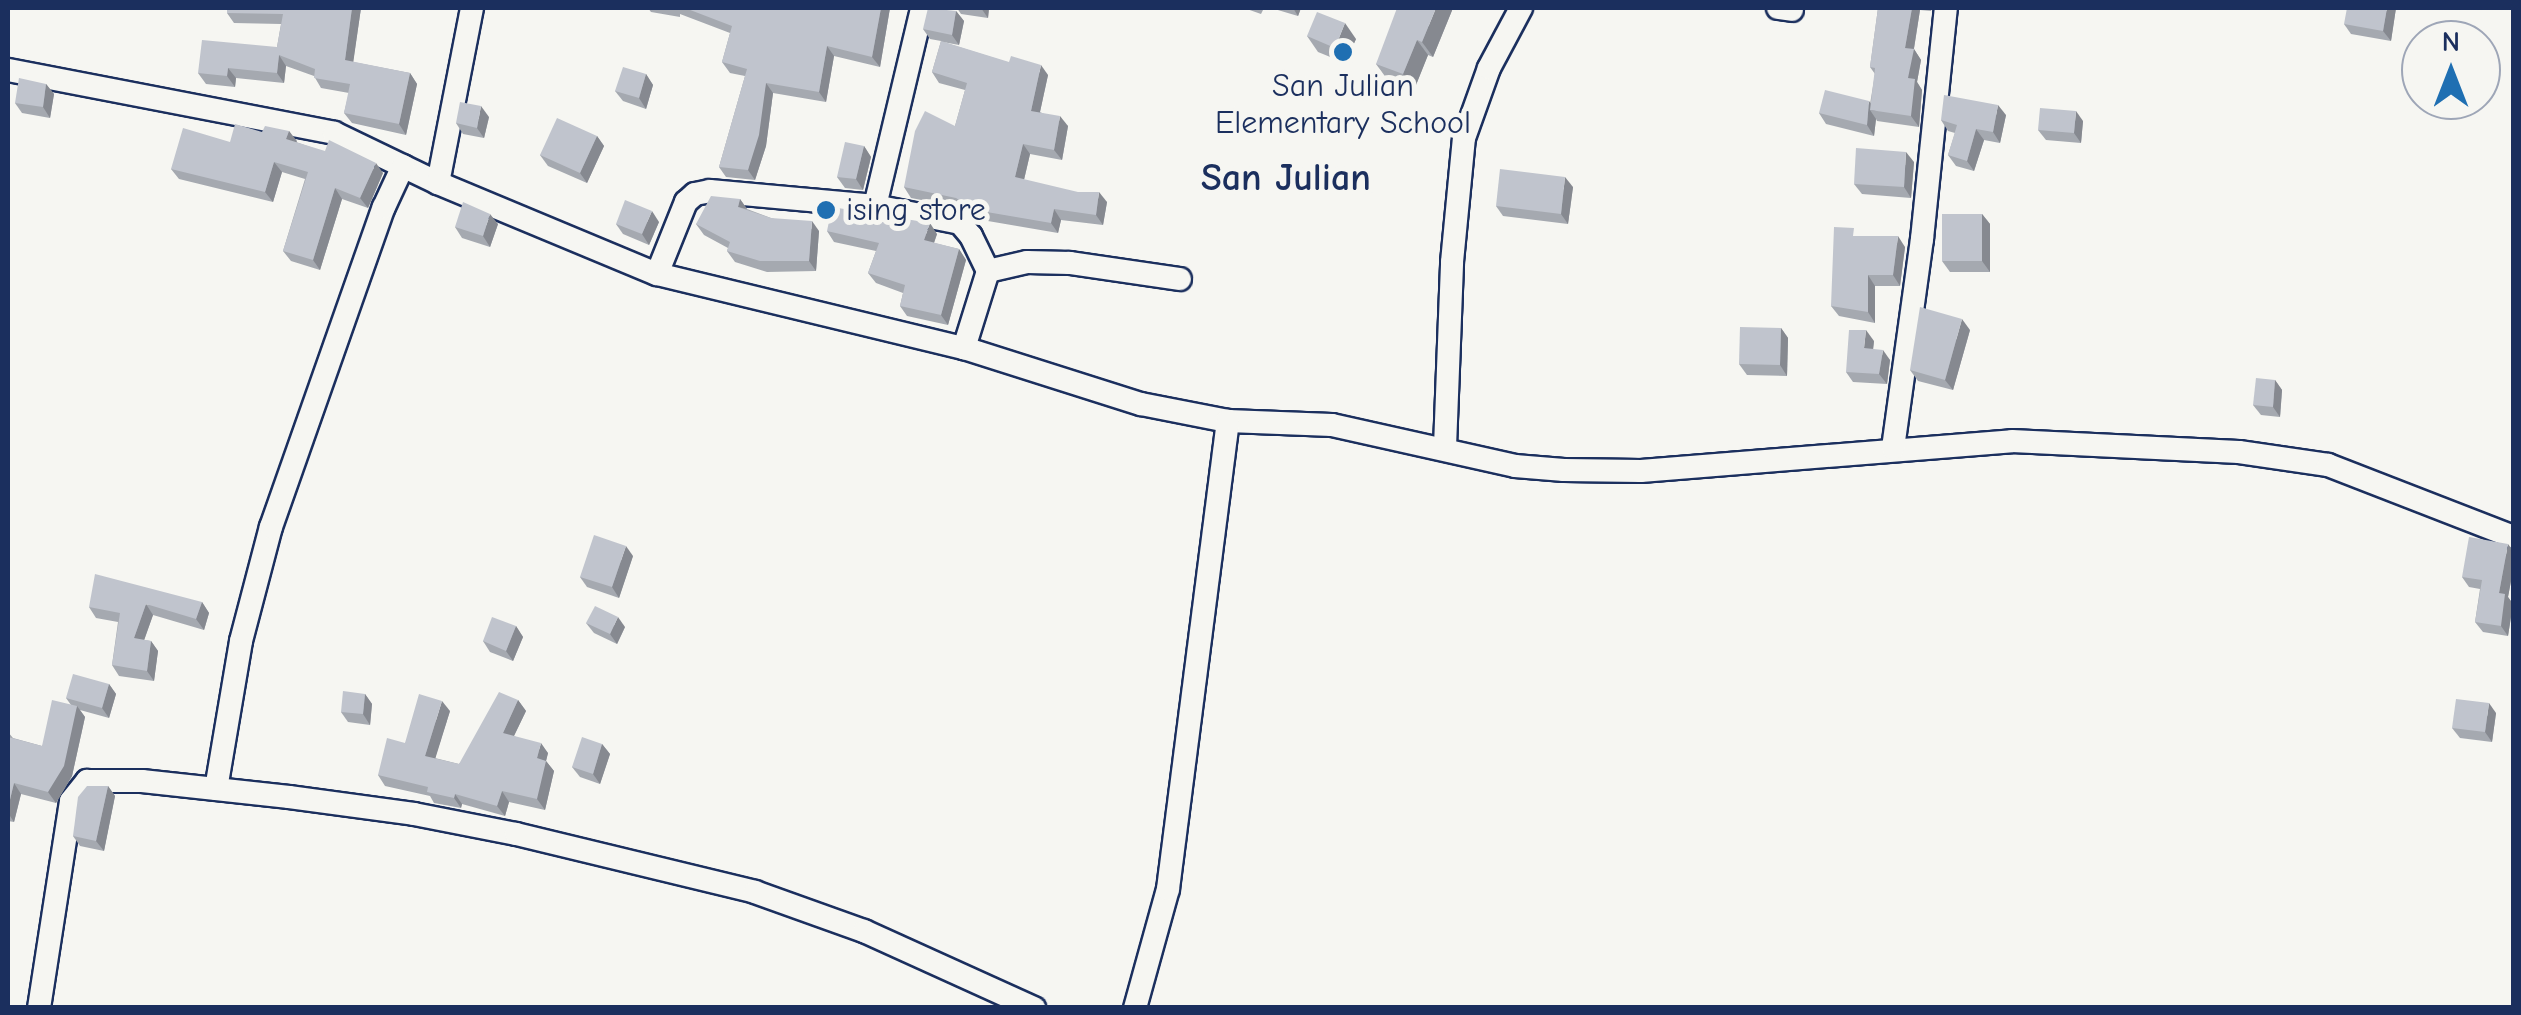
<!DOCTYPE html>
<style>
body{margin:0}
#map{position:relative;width:2521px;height:1015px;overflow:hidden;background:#f6f6f2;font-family:"Comic Neue",sans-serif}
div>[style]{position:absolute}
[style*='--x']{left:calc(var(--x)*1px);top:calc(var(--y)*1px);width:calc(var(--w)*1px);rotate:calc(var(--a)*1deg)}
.roads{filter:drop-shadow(2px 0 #1b2f5e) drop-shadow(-2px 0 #1b2f5e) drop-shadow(0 2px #1b2f5e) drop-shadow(0 -2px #1b2f5e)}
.minor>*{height:22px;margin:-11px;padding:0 11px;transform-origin:11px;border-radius:11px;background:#f6f6f2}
.wall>*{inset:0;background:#a5a9b0}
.shaded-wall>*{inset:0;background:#868990}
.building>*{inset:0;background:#c0c4cd}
.dots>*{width:28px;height:28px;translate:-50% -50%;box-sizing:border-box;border:5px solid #f6f6f2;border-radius:50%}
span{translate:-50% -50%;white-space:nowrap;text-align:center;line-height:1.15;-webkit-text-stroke:10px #f6f6f2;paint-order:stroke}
.poi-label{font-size:32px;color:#1b2f5e}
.left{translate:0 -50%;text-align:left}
.quarter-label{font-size:38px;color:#1b2f5e;font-weight:700}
.frame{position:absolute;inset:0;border:10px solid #1b2f5e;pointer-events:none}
.north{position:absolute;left:2401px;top:20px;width:100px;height:100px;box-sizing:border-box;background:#f6f6f2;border:2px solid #9ea6b7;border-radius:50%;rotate:0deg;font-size:28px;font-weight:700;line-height:40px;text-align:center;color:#1b2f5e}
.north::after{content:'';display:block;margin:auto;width:35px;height:45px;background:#1f6fb2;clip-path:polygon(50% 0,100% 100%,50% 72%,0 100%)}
</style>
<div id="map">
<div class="roads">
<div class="minor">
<i style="--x:1778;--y:8;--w:14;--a:8"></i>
<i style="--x:8;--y:70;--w:332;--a:10.9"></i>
<i style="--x:334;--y:133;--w:115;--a:25.7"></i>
<i style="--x:438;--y:183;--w:237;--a:22.6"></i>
<i style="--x:657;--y:274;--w:316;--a:13.6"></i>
<i style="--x:964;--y:348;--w:186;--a:17.6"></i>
<i style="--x:1141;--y:404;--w:89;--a:11.1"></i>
<i style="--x:1228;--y:421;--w:104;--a:2.2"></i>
<i style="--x:1332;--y:425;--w:188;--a:12.6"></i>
<i style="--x:1515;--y:466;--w:49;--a:4.7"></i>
<i style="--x:1564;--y:470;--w:77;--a:0.7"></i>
<i style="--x:1641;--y:471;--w:372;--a:-4.6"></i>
<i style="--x:2012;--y:441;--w:227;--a:2.8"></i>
<i style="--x:2239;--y:452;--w:90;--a:8.3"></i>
<i style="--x:2328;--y:465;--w:199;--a:21.2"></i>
<i style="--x:438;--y:183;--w:178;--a:-79"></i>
<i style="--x:875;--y:206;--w:87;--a:11.3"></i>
<i style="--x:960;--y:223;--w:17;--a:50"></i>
<i style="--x:971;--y:236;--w:39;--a:64"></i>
<i style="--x:988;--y:271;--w:81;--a:107.3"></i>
<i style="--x:988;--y:271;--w:40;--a:-13"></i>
<i style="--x:1027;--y:262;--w:43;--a:1.3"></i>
<i style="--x:1070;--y:263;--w:111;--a:8.3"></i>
<i style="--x:657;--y:274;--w:78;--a:-68.1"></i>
<i style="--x:686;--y:202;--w:12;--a:-42"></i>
<i style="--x:695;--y:194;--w:15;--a:-11"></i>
<i style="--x:710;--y:191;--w:166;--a:5.2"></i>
<i style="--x:875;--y:206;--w:204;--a:-76.6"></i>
<i style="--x:1445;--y:447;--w:185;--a:-87.8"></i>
<i style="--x:1452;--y:262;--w:125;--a:-84.5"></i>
<i style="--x:1464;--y:138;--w:74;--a:-70.3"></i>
<i style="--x:1489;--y:68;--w:68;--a:-61.9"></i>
<i style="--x:1893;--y:448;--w:211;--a:-82.1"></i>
<i style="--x:1922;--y:239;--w:232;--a:-84.1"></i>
<i style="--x:216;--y:789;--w:150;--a:-80.4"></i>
<i style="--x:241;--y:641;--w:118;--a:-75.3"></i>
<i style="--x:271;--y:527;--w:339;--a:-70.6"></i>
<i style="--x:384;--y:207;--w:45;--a:-65.1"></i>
<i style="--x:39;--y:1008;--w:209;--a:-81.2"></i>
<i style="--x:71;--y:801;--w:26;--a:-51"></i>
<i style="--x:87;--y:781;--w:55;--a:0"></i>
<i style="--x:142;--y:781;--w:148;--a:6.2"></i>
<i style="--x:289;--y:797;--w:126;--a:7.7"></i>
<i style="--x:414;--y:814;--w:104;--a:11.1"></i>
<i style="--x:516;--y:834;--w:246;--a:13.6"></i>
<i style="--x:755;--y:892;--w:116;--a:19.7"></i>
<i style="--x:864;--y:931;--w:187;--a:24.4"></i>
<i style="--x:1135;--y:1008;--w:123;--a:-74.5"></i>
<i style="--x:1168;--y:889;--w:472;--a:-82.7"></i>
</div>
</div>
<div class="wall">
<i style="clip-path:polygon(361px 8px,353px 62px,410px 73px,417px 84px,406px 135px,352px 123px,344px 113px,349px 93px,321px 88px,314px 76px,286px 66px,284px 83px,236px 78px,235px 87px,206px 84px,198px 73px,277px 47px,281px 24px,234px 23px,227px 13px)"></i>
<i style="clip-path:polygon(648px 8px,890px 8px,880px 67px,834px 56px,826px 102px,773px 93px,766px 146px,755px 180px,726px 177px,719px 167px,745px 76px,730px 73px,722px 62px,730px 33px,680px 14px,680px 17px,651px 12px)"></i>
<i style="clip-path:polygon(957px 8px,989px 8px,988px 18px,961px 14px)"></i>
<i style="clip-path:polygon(1244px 8px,1264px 8px,1261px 14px)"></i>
<i style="clip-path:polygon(1271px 8px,1301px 8px,1298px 16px)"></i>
<i style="clip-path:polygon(1453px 8px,1433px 57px,1428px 55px,1414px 90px,1387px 79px,1376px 64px)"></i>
<i style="clip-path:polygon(1878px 8px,1932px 8px,1931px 11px,1920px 10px,1914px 49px,1921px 60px,1917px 82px,1922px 90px,1919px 127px,1877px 121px,1876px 119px,1874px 136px,1826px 124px,1819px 113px,1870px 104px,1875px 74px,1870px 67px)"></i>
<i style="clip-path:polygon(2396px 8px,2391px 41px,2351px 34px,2344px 24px)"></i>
<i style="clip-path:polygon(956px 11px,964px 21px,959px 45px,943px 42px,1048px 75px,1040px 112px,1068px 126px,1062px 160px,1030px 154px,1024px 180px,1107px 202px,1103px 225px,1061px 220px,1058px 233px,982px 220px,963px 208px,911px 198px,904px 187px,955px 126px,965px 90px,939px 83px,932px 72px,941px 41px,930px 39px,923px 29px)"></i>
<i style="clip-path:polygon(1307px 36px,1356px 39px,1345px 63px,1318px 52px)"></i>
<i style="clip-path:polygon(646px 74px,653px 85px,646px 109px,623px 101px,615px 91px)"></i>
<i style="clip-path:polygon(46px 84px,54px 94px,50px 118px,22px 113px,15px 103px)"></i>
<i style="clip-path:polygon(2006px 115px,2000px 143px,1984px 140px,1974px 171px,1956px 166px,1948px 155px,1955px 133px,1948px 131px,1941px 120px)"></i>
<i style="clip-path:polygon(489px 117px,484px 138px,463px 134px,456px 123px)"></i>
<i style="clip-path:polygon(2083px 121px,2081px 143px,2046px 140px,2038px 130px)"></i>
<i style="clip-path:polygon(289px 131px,296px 142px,383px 173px,368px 208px,342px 199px,320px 270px,291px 261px,283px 251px,305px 179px,282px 172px,273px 202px,179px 179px,171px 169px,262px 132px)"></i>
<i style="clip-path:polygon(597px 136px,604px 146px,587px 183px,548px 166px,540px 155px)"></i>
<i style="clip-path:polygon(864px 146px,871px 157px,863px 190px,845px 188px,837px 177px)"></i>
<i style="clip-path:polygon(1914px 162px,1911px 198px,1862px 194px,1854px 184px)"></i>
<i style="clip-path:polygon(1573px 187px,1568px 224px,1503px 216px,1496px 206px)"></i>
<i style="clip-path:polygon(740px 199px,747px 209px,771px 218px,819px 231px,816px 271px,767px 272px,735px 262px,727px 251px,728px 248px,704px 235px,696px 224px)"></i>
<i style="clip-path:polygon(1982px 214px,1990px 224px,1990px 272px,1950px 272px,1942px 261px)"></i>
<i style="clip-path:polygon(659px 222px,649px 245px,623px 234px,616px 224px)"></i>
<i style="clip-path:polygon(498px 224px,490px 247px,462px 238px,455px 227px)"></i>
<i style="clip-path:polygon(827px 231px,937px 234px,934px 243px,959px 249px,966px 260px,948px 325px,907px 316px,900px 306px,903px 293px,876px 283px,868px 273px,876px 251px,834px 242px)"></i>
<i style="clip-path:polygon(1860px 236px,1905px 247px,1900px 286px,1875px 286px,1875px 323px,1839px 316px,1831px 306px)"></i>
<i style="clip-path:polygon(1781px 328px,1788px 338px,1787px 376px,1747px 375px,1739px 364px)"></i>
<i style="clip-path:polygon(1970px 330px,1953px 390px,1918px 381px,1910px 370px)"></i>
<i style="clip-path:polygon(1874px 341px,1873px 349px,1890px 360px,1887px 384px,1853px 382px,1846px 372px)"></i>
<i style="clip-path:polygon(2275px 380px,2282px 390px,2280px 417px,2261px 415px,2253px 405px)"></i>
<i style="clip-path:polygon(2514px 552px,2514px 565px,2508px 597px,2513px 604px,2508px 636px,2483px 632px,2475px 622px,2480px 589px,2469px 587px,2462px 577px)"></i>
<i style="clip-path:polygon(633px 556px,619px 598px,587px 587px,580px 577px)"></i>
<i style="clip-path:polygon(202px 602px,209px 613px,204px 630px,153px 615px,144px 640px,151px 641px,158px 651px,154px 681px,119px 676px,112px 665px,118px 622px,96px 618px,89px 607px)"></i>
<i style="clip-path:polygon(586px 623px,625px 627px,617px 644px,594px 633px)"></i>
<i style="clip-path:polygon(516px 626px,523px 637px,513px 661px,490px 652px,483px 641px)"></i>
<i style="clip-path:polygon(109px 684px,116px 694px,109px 718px,80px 710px,85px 717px,72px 776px,56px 803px,21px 794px,14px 822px,8px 821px,8px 732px,13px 738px,42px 746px,71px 705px,66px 698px)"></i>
<i style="clip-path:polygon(365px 694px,372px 704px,370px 725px,348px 722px,341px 712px)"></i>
<i style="clip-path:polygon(518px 700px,526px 711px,514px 736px,548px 753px,546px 761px,554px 771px,545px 810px,509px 802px,505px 816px,462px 804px,461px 808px,434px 803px,430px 796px,385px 786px,378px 775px,405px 743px,450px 711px,435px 758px,459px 764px)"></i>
<i style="clip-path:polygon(2496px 713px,2492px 742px,2460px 738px,2452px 728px)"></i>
<i style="clip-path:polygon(602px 744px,610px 754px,600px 784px,580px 777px,572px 767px)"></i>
<i style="clip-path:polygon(108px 786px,115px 796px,104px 851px,80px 846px,73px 836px)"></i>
</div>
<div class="shaded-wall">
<i style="clip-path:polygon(352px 8px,361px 8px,352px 71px,345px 60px)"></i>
<i style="clip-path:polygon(881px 8px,890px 8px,880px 67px,872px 57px)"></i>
<i style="clip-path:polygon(981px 8px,989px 8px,988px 18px)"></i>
<i style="clip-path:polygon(1293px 8px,1301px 8px,1298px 16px)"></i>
<i style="clip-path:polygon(1436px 8px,1453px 8px,1433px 57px,1422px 42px)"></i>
<i style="clip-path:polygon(1912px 8px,1918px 8px,1920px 10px,1913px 54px,1914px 49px,1921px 60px,1917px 82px,1922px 90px,1919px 127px,1911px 116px,1905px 48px)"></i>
<i style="clip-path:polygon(2387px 8px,2396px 8px,2391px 41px,2383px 31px)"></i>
<i style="clip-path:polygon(956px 11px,964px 21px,959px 45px,952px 35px)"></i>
<i style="clip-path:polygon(1345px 23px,1356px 39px,1345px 63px,1335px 48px)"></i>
<i style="clip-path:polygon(1417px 40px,1428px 55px,1414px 90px,1403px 74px)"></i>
<i style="clip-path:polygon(827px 46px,834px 56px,826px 102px,819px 92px)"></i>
<i style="clip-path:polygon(279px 55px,286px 66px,284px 83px,277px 73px)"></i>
<i style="clip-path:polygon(1041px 65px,1048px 75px,1038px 121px,1031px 111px)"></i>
<i style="clip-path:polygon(228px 68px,236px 78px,235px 87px,227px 76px)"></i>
<i style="clip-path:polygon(410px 73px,417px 84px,406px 135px,399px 124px)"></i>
<i style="clip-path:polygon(646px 74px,653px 85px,646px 109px,639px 98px)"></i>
<i style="clip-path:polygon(766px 83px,773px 93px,766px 146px,755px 180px,748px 170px)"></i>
<i style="clip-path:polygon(46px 84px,54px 94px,50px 118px,43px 107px)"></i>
<i style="clip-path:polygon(1869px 101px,1876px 111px,1870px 110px,1876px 119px,1874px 136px,1867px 125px)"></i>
<i style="clip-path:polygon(1998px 105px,2006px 115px,2000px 143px,1993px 132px)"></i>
<i style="clip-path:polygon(481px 106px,489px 117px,484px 138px,477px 128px)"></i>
<i style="clip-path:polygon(2076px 111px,2083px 121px,2081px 143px,2074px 133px)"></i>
<i style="clip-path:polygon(1060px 116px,1068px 126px,1062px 160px,1054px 150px)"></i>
<i style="clip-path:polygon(1976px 129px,1984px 140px,1974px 171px,1967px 161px)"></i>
<i style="clip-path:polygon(289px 131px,297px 141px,294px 149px,286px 139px)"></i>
<i style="clip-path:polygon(597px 136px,604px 146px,587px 183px,580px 173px)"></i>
<i style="clip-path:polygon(1023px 144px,1030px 154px,1022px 188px,1015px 177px)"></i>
<i style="clip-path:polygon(864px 146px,871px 157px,863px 190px,856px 179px)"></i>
<i style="clip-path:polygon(1906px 152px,1914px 162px,1911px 198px,1904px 187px)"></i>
<i style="clip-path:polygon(274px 162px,282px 172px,273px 202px,265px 192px)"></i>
<i style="clip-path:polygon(376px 163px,383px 173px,368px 208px,360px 198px)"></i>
<i style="clip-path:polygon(1565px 177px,1573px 187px,1568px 224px,1561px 214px)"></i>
<i style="clip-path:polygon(335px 188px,342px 199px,320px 270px,313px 260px)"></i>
<i style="clip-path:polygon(1099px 192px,1107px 202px,1103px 225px,1096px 215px)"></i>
<i style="clip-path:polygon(740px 199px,747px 209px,738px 207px)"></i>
<i style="clip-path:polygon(1054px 209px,1061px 220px,1058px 233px,1051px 223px)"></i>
<i style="clip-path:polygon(652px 211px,659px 222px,649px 245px,642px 234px)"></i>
<i style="clip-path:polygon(490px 214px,498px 224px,490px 247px,483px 236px)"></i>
<i style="clip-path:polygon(1982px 214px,1990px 224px,1990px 272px,1982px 261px)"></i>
<i style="clip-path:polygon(812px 221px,819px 231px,816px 271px,809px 261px)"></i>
<i style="clip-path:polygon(930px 223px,937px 234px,931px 251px,924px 240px)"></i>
<i style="clip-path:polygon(1898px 236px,1905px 247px,1900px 286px,1893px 275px)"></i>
<i style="clip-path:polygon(959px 249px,966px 260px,948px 325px,941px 315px)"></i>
<i style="clip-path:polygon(1868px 275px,1875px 286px,1875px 323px,1868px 312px)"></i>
<i style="clip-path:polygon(1962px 319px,1970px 330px,1953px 390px,1945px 380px)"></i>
<i style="clip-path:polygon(1781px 328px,1788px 338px,1787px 376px,1780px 365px)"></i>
<i style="clip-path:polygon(1866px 330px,1874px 341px,1872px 359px,1864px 348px)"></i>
<i style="clip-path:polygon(1883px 350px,1890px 360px,1887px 384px,1879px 374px)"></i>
<i style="clip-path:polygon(2275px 380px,2282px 390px,2280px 417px,2273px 407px)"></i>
<i style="clip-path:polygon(2508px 544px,2514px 552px,2514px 565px,2508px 597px,2513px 604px,2508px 636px,2501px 626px,2499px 593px)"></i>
<i style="clip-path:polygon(626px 546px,633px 556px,619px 598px,612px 587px)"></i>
<i style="clip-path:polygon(202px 602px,209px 613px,204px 630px,196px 619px)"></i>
<i style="clip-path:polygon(146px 604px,153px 615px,141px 649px,134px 638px)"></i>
<i style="clip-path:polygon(618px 617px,625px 627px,617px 644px,610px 634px)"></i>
<i style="clip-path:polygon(516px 626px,523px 637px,513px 661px,506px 651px)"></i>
<i style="clip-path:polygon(151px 641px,158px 651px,154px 681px,147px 671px)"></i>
<i style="clip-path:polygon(109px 684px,116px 694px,109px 718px,102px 708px)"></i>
<i style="clip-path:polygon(365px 694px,372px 704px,370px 725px,363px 714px)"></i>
<i style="clip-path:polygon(518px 700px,526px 711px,510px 744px,503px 733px)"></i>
<i style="clip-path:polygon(442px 701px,450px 711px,433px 766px,425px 756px)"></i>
<i style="clip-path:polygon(2489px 703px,2496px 713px,2492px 742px,2485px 732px)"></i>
<i style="clip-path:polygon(77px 706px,85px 717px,72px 776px,56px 803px,48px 792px)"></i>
<i style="clip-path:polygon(541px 743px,548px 753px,546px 761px,554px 771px,545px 810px,537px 799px,537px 758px)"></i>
<i style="clip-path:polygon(602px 744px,610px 754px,600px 784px,593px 774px)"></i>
<i style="clip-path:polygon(14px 783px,21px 794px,14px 822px,8px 813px,8px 808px)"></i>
<i style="clip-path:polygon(108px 786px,115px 796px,104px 851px,96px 841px)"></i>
<i style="clip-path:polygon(502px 791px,509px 802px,505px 816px,497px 806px)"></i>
<i style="clip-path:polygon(455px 794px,462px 804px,461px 808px,454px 798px)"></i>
</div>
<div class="building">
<i style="clip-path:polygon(227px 8px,352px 8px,345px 60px,410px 73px,399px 124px,344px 113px,350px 84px,314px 78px,315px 69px,279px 55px,277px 73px,228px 68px,227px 76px,198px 73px,202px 40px,277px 47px,283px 14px,227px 13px)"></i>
<i style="clip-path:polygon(685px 8px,881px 8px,872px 57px,827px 46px,819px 92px,766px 83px,759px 135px,748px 170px,719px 167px,747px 69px,722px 62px,732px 26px)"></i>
<i style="clip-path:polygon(928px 8px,956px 11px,952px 35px,923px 29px)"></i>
<i style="clip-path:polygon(1397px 8px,1436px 8px,1422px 42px,1417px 40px,1403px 74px,1376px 64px)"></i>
<i style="clip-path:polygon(1878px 8px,1912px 8px,1905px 48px,1914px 49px,1908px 78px,1915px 79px,1911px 116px,1870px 110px,1875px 68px,1870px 67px)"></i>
<i style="clip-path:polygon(2347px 8px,2387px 8px,2383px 31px,2344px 24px)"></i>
<i style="clip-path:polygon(1317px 12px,1345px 23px,1335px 48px,1307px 36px)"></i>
<i style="clip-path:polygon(941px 41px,1009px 62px,1011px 56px,1041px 65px,1031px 111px,1060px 116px,1054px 150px,1023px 144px,1015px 177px,1078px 192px,1099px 192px,1096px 215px,1054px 209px,1051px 223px,975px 210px,956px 198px,904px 187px,915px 131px,925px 111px,955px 126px,967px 83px,932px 72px)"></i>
<i style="clip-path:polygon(623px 67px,646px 74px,639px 98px,615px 91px)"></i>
<i style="clip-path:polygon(19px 78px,46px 84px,43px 107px,15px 103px)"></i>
<i style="clip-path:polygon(1825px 90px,1869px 101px,1867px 125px,1819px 113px)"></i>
<i style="clip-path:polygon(1944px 95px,1998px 105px,1993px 132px,1976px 129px,1967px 161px,1948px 155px,1957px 125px,1941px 120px)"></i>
<i style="clip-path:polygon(460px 102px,481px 106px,477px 128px,456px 123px)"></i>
<i style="clip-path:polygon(2040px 108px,2076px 111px,2074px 133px,2038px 130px)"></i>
<i style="clip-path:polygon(557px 118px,597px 136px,580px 173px,540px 155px)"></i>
<i style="clip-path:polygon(235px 124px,262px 132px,265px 126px,289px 131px,286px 139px,325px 151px,329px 140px,376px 163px,360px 198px,335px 188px,313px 260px,283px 251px,308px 172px,274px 162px,265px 192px,171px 169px,183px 128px,230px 142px)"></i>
<i style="clip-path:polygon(845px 142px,864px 146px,856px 179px,837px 177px)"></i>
<i style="clip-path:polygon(1856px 148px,1906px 152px,1904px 187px,1854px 184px)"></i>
<i style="clip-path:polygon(1500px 169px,1565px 177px,1561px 214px,1496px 206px)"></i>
<i style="clip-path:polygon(711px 196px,740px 199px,738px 207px,771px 218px,812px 221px,809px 261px,760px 261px,727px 251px,730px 242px,696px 224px)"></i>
<i style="clip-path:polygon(625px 200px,652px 211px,642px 234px,616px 224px)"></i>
<i style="clip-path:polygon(463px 202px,490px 214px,483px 236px,455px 227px)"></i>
<i style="clip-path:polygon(832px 207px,930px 223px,924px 240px,959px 249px,941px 315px,900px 306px,905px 285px,868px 273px,879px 243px,827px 231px)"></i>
<i style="clip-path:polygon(1942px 214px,1982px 214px,1982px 261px,1942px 261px)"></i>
<i style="clip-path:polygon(1834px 227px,1854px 228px,1853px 236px,1898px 236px,1893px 275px,1868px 275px,1868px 312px,1831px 306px)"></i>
<i style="clip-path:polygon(1920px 307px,1962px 319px,1945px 380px,1910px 370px)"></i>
<i style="clip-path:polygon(1740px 327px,1781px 328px,1780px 365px,1739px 364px)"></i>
<i style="clip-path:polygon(1849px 330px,1866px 330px,1864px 348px,1883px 350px,1879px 374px,1846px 372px)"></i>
<i style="clip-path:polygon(2256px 378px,2275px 380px,2273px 407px,2253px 405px)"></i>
<i style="clip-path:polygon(594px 535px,626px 546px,612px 587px,580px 577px)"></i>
<i style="clip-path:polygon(2469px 537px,2508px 544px,2499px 593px,2505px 594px,2501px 626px,2475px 622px,2482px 580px,2462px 577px)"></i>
<i style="clip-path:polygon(95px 574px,202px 602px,196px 619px,146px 604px,134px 638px,151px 641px,147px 671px,112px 665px,120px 613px,89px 607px)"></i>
<i style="clip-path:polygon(595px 606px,618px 617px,610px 634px,586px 623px)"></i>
<i style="clip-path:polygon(492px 617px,516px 626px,506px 651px,483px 641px)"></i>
<i style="clip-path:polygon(73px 674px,109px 684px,102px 708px,66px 698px)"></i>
<i style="clip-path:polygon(343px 691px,365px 694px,363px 714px,341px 712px)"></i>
<i style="clip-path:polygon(499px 692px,518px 700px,503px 733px,541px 743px,537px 758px,546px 761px,537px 799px,502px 791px,497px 806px,455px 794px,454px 798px,427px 792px,428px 787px,378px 775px,387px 738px,405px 743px,419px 694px,442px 701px,425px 756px,459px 764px)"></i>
<i style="clip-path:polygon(2456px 699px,2489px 703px,2485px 732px,2452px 728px)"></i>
<i style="clip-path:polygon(52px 700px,77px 706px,64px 766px,48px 792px,14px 783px,8px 808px,8px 732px,9px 733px,8px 737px,42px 746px)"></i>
<i style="clip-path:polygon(582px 737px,602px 744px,593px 774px,572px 767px)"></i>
<i style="clip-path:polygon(87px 786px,108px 786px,96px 841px,73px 836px,78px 797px)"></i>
</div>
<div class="dots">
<i style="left:1343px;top:52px;background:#1f6fb2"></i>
<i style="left:826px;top:210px;background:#1f6fb2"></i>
</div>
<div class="poi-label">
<span style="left:1343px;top:105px">San Julian<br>Elementary School</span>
<span class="left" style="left:846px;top:210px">ising store</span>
</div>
<div class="quarter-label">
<span style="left:1286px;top:179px">San Julian</span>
</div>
<div class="frame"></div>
<div class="north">N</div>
</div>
